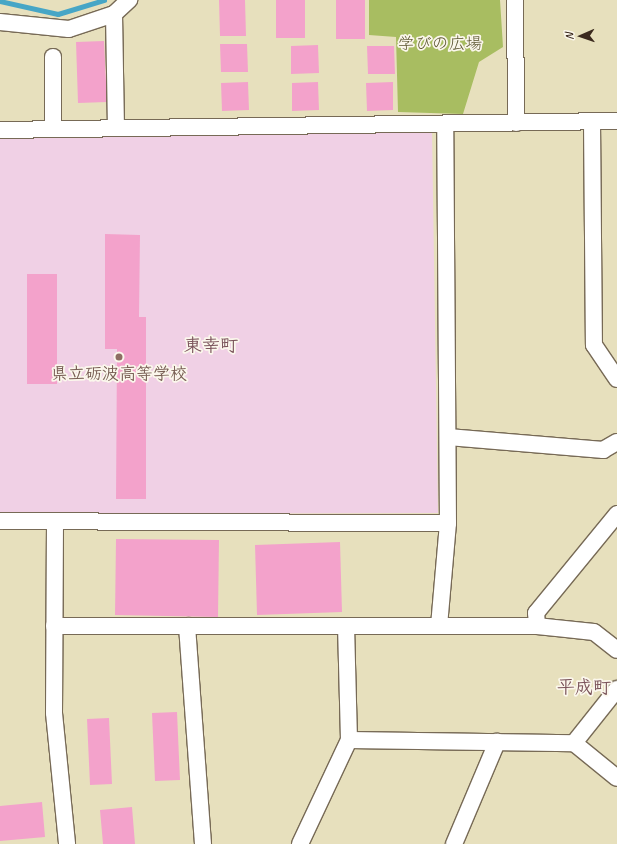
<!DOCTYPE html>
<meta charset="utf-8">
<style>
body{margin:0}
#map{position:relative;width:617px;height:844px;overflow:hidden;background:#e7e0bd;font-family:Caveat,"Klee One",sans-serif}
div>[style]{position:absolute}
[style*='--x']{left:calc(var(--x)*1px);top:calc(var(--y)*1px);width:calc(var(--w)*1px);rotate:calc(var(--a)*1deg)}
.built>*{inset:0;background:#f0d0e5}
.green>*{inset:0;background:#a8bd61}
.stream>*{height:4.5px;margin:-2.25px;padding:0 2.25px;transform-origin:2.25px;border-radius:2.25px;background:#47a6c6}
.building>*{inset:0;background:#f3a2cb}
.roads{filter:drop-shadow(1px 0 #776a56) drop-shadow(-1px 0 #776a56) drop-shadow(0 1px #776a56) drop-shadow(0 -1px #776a56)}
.minor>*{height:16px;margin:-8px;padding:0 8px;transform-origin:8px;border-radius:8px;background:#fff}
.dots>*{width:11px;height:11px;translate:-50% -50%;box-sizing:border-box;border:2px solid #fbf7ec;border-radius:50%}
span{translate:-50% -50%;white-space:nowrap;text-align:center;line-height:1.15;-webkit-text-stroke:3.5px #fbf7ec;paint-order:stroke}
.park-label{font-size:17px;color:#5c5632}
.education-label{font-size:17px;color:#785e54;font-weight:700}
.neighbourhood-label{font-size:18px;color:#7b545b;font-weight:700}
.north{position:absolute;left:561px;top:16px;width:40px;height:40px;-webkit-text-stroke:3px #fbf7ec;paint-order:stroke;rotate:268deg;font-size:11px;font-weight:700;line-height:16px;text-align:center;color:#3b2a1e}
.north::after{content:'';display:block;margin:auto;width:14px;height:18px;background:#3b2a1e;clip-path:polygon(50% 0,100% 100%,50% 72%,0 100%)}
</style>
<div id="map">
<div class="built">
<i style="clip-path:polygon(0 131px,432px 133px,438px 513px,0 514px)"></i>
</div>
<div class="green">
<i style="clip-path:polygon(369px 0,500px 0,503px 47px,479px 62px,463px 114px,398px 112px,396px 37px,369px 35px)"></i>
</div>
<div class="stream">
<i style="--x:0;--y:1;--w:59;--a:12.6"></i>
<i style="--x:58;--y:14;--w:48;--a:-16.9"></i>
</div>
<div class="building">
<i style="clip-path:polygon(219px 0,245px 0,246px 36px,220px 36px)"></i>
<i style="clip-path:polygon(276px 0,305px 0,305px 38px,276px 38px)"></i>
<i style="clip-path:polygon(336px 0,365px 0,365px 39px,336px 39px)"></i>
<i style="clip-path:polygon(104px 41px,107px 102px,78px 103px,76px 42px)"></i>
<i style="clip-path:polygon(220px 44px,247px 44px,248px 72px,221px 72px)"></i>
<i style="clip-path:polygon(318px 45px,319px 73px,291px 74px,291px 46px)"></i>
<i style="clip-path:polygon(367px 46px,394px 46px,395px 74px,368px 74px)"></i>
<i style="clip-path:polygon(248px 82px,249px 110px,222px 111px,221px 83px)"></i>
<i style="clip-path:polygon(318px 82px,319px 110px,292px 111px,292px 83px)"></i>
<i style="clip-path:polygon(393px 82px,393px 110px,367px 111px,366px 83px)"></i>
<i style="clip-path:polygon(105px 234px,140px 235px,139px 317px,146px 317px,146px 499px,116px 499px,117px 349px,105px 349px)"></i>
<i style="clip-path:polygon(27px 274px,57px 274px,57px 384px,27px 384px)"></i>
<i style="clip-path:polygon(116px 539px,219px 540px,218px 617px,115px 615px)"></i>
<i style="clip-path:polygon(340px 542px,342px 612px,257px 615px,255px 545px)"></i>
<i style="clip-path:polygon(177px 712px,180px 780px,155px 781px,152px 713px)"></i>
<i style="clip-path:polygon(109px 718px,112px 784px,90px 785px,87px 719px)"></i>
<i style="clip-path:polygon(42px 802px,45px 837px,0 841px,0 806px)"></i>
<i style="clip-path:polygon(132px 807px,135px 844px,103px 844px,100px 810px)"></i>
</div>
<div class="roads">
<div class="minor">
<i style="--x:515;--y:0;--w:123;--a:89.5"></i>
<i style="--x:114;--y:14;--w:114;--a:89"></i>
<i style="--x:0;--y:22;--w:69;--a:5.8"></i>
<i style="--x:69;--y:29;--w:47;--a:-18.4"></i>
<i style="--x:114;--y:14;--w:21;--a:-43"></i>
<i style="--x:592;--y:122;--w:223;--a:89.5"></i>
<i style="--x:594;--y:345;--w:41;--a:55.9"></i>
<i style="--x:53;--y:129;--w:72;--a:-90"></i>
<i style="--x:0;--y:130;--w:617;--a:-0.84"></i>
<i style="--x:448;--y:437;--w:156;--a:4.8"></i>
<i style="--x:603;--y:450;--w:16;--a:-30"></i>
<i style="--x:0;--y:521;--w:448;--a:0.3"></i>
<i style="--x:55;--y:522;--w:191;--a:90.3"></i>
<i style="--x:54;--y:713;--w:132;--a:84.3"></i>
<i style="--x:54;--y:626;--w:483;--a:0"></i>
<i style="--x:537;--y:626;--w:57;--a:6"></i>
<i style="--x:594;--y:632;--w:29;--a:38"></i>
<i style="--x:187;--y:626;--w:219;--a:85.8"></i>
<i style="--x:439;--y:626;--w:103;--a:-85"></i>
<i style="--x:448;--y:523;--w:399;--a:-90.4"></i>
<i style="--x:537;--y:626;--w:13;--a:-94"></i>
<i style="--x:536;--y:613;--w:128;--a:-50.7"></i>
<i style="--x:349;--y:740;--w:225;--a:0.8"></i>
<i style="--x:574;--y:743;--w:55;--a:39.1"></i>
<i style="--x:574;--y:743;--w:69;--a:-51.5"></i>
<i style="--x:300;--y:844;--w:115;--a:-64.8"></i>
<i style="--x:349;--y:740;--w:114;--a:-91.5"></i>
<i style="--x:454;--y:844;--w:111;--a:-67.1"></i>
</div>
</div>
<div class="dots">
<i style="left:119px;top:357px;background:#8d6e63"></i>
</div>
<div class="park-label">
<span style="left:440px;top:44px">学びの広場</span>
</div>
<div class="education-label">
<span style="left:119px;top:374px">県立砺波高等学校</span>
</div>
<div class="neighbourhood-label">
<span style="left:211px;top:345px">東幸町</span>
<span style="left:584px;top:687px">平成町</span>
</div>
<div class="north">N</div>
</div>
